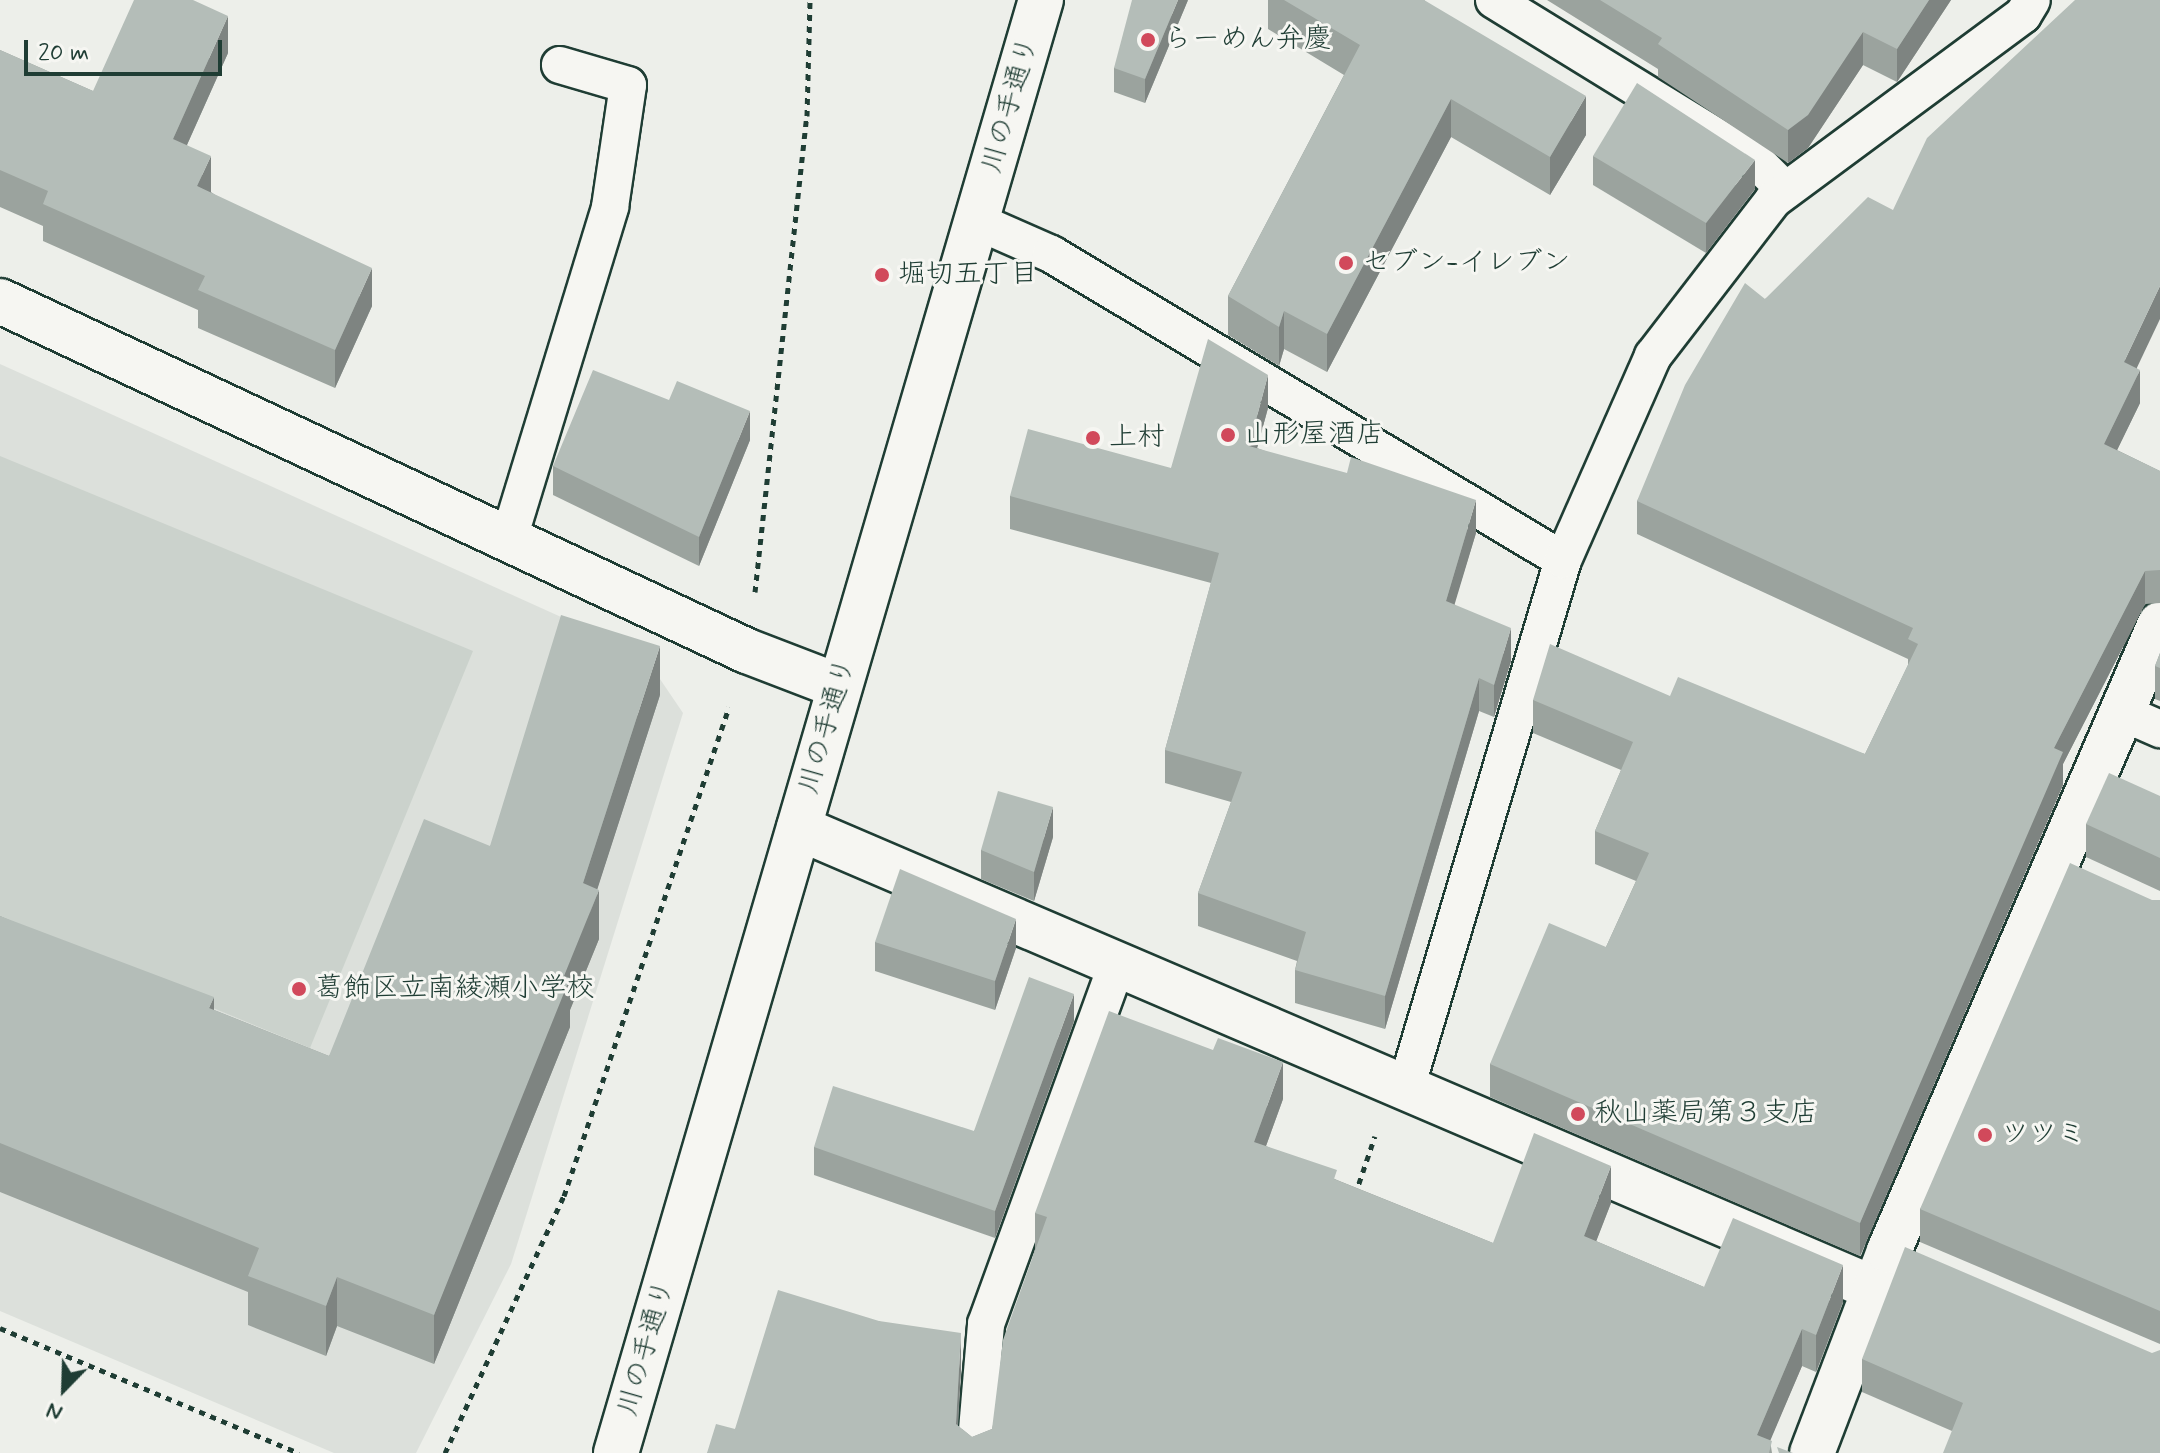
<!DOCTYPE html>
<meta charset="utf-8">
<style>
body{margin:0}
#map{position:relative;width:2160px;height:1453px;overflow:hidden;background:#edefea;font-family:Mynerve,"Klee One",sans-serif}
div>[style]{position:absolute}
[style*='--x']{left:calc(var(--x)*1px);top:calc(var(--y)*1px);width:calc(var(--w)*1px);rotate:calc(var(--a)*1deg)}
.built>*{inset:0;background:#dce0db}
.green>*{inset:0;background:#cbd2cc}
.path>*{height:5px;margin-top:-2.5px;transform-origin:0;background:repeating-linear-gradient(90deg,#1f3d34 0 6px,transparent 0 12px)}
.roads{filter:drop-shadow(2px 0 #1f3d34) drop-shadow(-2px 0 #1f3d34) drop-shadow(0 2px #1f3d34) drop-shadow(0 -2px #1f3d34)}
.service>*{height:36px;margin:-18px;padding:0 18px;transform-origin:18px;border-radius:18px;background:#f6f6f2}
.minor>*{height:44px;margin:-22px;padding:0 22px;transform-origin:22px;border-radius:22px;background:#f6f6f2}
.tertiary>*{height:44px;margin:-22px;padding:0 22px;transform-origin:22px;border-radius:22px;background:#f6f6f2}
.primary>*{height:44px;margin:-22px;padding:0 22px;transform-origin:22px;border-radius:22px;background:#f6f6f2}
.wall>*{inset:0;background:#9ba39e}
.shaded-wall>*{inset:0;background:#7e8481}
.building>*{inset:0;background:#b4bdb8}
.dots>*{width:22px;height:22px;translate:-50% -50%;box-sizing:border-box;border:4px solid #f6f6f2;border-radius:50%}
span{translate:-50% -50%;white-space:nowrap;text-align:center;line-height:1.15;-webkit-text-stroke:6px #f6f6f2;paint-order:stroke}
.poi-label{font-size:28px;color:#1f3d34}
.left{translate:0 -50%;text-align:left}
.street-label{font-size:28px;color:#1f3d34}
.north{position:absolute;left:24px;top:1349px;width:80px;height:80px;-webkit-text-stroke:6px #f6f6f2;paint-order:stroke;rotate:203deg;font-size:22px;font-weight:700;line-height:32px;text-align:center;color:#1f3d34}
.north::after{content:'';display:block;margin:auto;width:28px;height:36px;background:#1f3d34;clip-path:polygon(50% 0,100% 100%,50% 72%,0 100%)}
.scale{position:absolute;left:24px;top:40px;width:198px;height:36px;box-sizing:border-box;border:4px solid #1f3d34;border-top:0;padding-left:10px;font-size:24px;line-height:28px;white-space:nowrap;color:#1f3d34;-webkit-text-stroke:6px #f6f6f2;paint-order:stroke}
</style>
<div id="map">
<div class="built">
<i style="clip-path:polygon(0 364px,643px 654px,683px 713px,511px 1264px,416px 1453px,334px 1453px,0 1311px)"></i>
</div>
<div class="green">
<i style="clip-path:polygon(0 456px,473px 651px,310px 1048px,0 920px)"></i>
</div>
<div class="path">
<i style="--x:755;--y:592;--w:479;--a:-83.8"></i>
<i style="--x:807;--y:116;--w:116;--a:-88.5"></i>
<i style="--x:1355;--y:1195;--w:62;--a:-71.3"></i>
<i style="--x:0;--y:1328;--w:324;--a:22.7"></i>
<i style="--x:445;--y:1453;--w:283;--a:-65.2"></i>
<i style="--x:564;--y:1196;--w:516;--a:-71.35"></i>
</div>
<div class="roads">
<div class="service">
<i style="--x:1494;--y:0;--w:309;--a:31.6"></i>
<i style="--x:1757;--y:162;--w:40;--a:45"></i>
<i style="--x:976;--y:221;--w:82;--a:23.7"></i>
<i style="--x:1051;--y:254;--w:596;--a:30.86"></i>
<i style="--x:509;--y:538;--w:346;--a:-73"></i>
<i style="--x:610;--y:207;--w:123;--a:-81.6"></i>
<i style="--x:628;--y:85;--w:71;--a:-163.6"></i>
<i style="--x:2121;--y:712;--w:43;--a:23.6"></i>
<i style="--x:1406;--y:1088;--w:551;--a:-73.44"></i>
<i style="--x:1563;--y:560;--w:223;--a:-66.2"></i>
<i style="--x:1653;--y:356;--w:197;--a:-52.4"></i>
<i style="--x:1773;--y:200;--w:311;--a:-36.5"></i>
<i style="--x:2023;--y:15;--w:17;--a:-59"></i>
<i style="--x:975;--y:1453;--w:129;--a:-85.1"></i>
<i style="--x:986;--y:1324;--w:386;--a:-70"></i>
</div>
<div class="minor">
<i style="--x:799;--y:828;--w:1171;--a:23.19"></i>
<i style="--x:1812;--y:1453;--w:216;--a:-69.1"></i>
<i style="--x:1889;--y:1251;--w:683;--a:-66.63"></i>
</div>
<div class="tertiary">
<i style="--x:0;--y:301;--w:825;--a:25.11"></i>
<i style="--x:747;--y:651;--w:97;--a:21"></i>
</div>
<div class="primary">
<i style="--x:616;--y:1453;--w:1514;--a:-73.7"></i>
</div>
</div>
<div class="wall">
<i style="clip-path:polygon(1188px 0,1145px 103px,1114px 92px,1114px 68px)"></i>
<i style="clip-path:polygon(1268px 0,1424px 0,1586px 135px,1550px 195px,1451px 137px,1327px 372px,1284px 349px,1279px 366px,1228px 335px,1228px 296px,1344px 75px,1268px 29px)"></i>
<i style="clip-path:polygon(1547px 0,1951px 0,1897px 82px,1863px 65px,1808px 148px,1788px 163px,1658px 77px,1658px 69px)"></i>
<i style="clip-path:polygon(0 50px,93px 91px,228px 53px,187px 145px,211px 192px,372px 306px,335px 388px,198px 328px,198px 310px,43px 241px,43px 226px,0 207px)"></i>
<i style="clip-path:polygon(1593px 156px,1755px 189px,1706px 253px,1593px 185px)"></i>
<i style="clip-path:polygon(1893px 210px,2137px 368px,2140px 403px,2117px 450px,2160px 471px,2160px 603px,2145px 604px,2063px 764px,2063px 785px,1860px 1256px,1490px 1097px,1490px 1064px,1606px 947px,1636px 881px,1595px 864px,1595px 831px,1621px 770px,1533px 733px,1533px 700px,1670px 696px,1865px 754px,1908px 665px,1908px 659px,1637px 534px,1637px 501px,1765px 299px)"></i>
<i style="clip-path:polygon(1268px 408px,1257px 448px,1476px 533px,1454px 604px,1511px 661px,1494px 717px,1479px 711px,1385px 1029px,1295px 1003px,1295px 970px,1297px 961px,1198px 926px,1198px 893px,1231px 802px,1165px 783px,1165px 750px,1211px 583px,1010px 529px,1010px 496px,1171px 468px)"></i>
<i style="clip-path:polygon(750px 440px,699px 566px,553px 495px,553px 466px)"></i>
<i style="clip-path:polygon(2160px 653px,2160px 701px,2155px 699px,2155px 666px)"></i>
<i style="clip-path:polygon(660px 695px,597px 889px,599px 939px,570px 1010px,570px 1027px,434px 1364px,337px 1326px,326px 1356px,248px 1325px,248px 1292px,0 1192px,0 916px,214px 1010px,329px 1056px,490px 846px)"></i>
<i style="clip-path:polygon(2160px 796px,2160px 891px,2086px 857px,2086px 824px)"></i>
<i style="clip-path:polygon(1053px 837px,1034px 901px,981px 879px,981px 850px)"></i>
<i style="clip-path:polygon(2152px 900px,2160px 900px,2160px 1344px,1920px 1242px,1920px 1209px)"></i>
<i style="clip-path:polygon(875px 942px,1016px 948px,995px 1010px,875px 971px)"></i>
<i style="clip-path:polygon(1074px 1021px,995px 1238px,814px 1175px,814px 1147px,974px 1131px)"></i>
<i style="clip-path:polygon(1283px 1099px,1266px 1146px,1337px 1180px,1493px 1243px,1611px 1203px,1596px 1241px,1704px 1287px,1843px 1302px,1816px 1372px,1802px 1366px,1770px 1440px,1772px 1453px,707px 1453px,735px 1429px,879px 1321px,961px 1370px,958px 1426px,972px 1437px,992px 1429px,1035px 1249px,1035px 1213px)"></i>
<i style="clip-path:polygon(2152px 1353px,1952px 1431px,1862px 1392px,1862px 1359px)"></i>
</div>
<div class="shaded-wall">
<i style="clip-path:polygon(1178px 0,1188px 0,1145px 103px,1145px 79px)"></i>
<i style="clip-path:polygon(1929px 0,1951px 0,1897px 82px,1897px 49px)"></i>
<i style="clip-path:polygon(228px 16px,228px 53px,173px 176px,173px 139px)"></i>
<i style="clip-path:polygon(1863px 32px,1863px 65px,1808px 148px,1788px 163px,1788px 130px)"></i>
<i style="clip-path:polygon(1586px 96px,1586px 135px,1550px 195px,1550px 157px)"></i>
<i style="clip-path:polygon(1451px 99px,1451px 137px,1327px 372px,1327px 334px)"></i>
<i style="clip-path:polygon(211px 156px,211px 194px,197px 186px)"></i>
<i style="clip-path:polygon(1755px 160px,1755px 189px,1706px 253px,1706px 223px)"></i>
<i style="clip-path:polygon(372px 268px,372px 306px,335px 388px,335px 350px)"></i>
<i style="clip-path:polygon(2160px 286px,2160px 319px,2124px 395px,2124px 362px)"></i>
<i style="clip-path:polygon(1284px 311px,1284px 349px,1279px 366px,1279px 327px)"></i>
<i style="clip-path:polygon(2140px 370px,2140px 403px,2104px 477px,2104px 444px)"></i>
<i style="clip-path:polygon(1268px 375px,1268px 408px,1249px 478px,1249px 446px)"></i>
<i style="clip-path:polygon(750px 411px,750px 440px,699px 566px,699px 537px)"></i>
<i style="clip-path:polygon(1476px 500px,1476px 533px,1446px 633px,1446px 601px)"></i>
<i style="clip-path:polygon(2145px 571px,2145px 604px,2063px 764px,2063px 785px,1860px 1256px,1860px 1223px,2054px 748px)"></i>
<i style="clip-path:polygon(1511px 628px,1511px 661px,1494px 717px,1494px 685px)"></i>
<i style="clip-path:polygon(660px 646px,660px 695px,589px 915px,599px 890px,599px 939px,570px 1010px,570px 1027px,434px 1364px,434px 1315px,564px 976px,583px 883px)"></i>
<i style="clip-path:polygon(1479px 678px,1479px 711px,1385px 1029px,1385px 996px)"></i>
<i style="clip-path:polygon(1053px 807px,1053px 837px,1034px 901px,1034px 872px)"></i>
<i style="clip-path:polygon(1016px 919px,1016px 948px,995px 1010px,995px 981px)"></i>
<i style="clip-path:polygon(1074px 994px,1074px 1021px,995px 1238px,995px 1211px)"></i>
<i style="clip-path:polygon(214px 997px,214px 1046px,209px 1008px)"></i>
<i style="clip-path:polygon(1283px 1062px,1283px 1099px,1254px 1179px,1254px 1142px)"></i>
<i style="clip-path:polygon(1611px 1166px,1611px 1203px,1584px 1273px,1584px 1236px)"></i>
<i style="clip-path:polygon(1843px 1265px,1843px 1302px,1816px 1372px,1816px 1335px)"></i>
<i style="clip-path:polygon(337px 1277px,337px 1326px,326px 1356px,326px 1306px)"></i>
<i style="clip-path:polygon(1802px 1329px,1802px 1366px,1765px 1453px,1757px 1435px)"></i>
<i style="clip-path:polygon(961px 1333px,961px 1370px,956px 1453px,956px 1424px)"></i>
</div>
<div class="building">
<i style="clip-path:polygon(134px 0,193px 0,228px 16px,173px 139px,211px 156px,197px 186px,372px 268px,335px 350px,198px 290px,205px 276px,43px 204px,48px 191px,0 170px,0 50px,93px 91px)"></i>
<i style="clip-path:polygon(1132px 0,1178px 0,1145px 79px,1114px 68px)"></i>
<i style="clip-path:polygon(1284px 0,1424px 0,1586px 96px,1550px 157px,1451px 99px,1327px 334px,1284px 311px,1279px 327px,1228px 296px,1360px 45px)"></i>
<i style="clip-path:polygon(1600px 0,1929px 0,1897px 49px,1863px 32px,1808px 115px,1788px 130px,1658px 44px,1662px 38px)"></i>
<i style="clip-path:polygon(2075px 0,2160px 0,2160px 286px,2124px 362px,2140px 370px,2104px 444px,2160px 471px,2160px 570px,2145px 571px,2054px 748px,2063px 752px,1860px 1223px,1490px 1064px,1549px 923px,1606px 947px,1649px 853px,1595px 831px,1633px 742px,1533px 700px,1550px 644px,1670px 696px,1678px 677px,1865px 754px,1918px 644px,1908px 639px,1913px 628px,1637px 501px,1685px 385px,1745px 283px,1765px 299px,1868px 197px,1893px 210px,1927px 138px)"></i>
<i style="clip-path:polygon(1637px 83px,1755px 160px,1706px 223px,1593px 156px)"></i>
<i style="clip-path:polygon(1208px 339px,1268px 375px,1249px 446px,1347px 473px,1351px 457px,1476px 500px,1446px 601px,1511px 628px,1494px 685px,1479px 678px,1385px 996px,1295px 970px,1306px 932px,1198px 893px,1242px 772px,1165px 750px,1219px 553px,1010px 496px,1028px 429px,1171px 468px)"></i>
<i style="clip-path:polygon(593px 370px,669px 400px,677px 381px,750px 411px,699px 537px,553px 466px)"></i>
<i style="clip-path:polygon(561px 615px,660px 646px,583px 883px,599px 890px,564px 976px,570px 978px,434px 1315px,337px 1277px,326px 1306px,248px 1276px,259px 1248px,0 1143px,0 916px,214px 997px,209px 1008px,329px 1056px,424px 819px,490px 846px)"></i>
<i style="clip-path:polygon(2160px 653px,2160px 668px,2155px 666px)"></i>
<i style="clip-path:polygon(2109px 773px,2160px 796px,2160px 858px,2086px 824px)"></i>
<i style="clip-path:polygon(998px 791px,1053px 807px,1034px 872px,981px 850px)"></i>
<i style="clip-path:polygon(2070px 863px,2152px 900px,2160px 900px,2160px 1311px,1920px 1209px)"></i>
<i style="clip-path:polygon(900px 869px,1016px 919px,995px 981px,875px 942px)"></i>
<i style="clip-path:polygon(1029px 977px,1074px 994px,995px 1211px,814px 1147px,833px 1086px,974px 1131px)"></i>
<i style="clip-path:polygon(1109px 1011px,1213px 1050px,1218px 1038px,1283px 1062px,1254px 1142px,1337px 1170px,1334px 1179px,1493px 1243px,1534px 1133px,1611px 1166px,1584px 1236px,1704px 1287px,1733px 1218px,1843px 1265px,1816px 1335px,1802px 1329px,1757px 1435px,1772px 1441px,1769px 1453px,707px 1453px,716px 1424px,735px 1429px,778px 1290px,879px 1321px,961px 1333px,956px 1424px,972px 1437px,992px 1429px,1003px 1340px,1047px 1217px,1035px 1213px)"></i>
<i style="clip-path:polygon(1905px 1247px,2152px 1353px,2160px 1350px,2160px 1453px,1943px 1453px,1963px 1403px,1862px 1359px)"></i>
<i style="clip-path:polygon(1777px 1447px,1793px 1453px,1779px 1453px)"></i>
</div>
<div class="dots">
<i style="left:1148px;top:40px;background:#d1495b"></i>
<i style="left:1346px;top:263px;background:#d1495b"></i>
<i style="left:882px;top:275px;background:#d1495b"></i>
<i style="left:1228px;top:435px;background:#d1495b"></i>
<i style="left:1093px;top:438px;background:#d1495b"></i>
<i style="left:299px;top:989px;background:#d1495b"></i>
<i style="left:1578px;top:1114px;background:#d1495b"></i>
<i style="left:1985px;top:1135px;background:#d1495b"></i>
</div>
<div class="poi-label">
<span class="left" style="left:1164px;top:40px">らーめん弁慶</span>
<span class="left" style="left:1362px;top:263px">セブン-イレブン</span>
<span class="left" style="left:898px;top:275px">堀切五丁目</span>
<span class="left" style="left:1244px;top:435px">山形屋酒店</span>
<span class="left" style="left:1109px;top:438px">上村</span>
<span class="left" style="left:315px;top:989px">葛飾区立南綾瀬小学校</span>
<span class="left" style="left:1594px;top:1114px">秋山薬局第３支店</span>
<span class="left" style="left:2001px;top:1135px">ツツミ</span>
</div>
<div class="street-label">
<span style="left:1011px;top:105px;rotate:-74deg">川の手通り</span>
<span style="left:828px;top:726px;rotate:-74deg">川の手通り</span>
<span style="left:647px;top:1348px;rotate:-74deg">川の手通り</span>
</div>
<div class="north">N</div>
<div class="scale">20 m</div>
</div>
